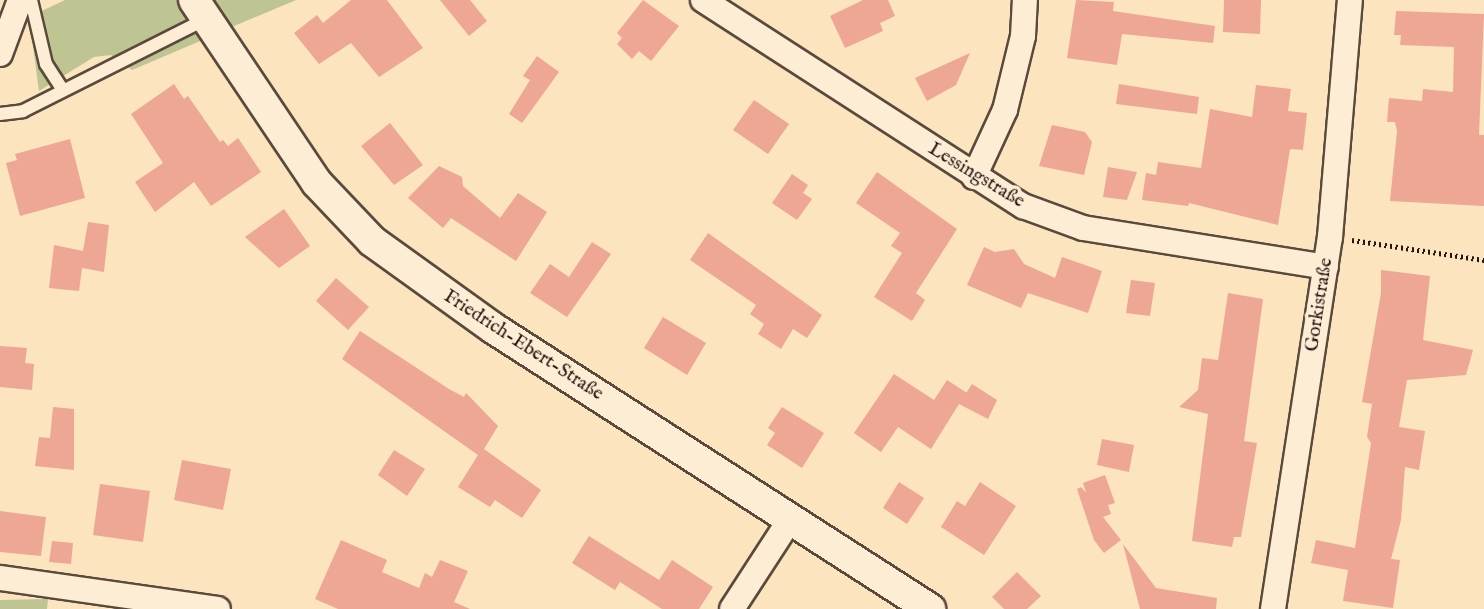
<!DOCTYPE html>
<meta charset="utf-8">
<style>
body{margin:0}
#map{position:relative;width:1484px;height:609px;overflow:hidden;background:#fce4bf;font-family:"IM FELL English",serif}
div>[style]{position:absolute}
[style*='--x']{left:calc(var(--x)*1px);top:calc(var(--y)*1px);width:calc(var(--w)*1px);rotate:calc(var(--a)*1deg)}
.green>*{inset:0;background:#bec492}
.building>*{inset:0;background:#eda794}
.path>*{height:4.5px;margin-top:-2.25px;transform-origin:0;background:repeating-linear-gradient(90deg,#241611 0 2px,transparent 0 5.5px)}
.roads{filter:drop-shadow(2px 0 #5a4a3c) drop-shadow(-2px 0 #5a4a3c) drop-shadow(0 2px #5a4a3c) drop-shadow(0 -2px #5a4a3c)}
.service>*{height:12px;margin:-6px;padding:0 6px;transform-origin:6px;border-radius:6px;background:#fdedd5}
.minor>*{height:24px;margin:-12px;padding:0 12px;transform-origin:12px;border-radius:12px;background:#fdedd5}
.tertiary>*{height:30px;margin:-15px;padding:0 15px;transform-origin:15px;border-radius:15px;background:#fdedd5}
span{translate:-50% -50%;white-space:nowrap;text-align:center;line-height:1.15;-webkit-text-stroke:7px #fdedd5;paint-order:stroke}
.street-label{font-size:19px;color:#241611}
</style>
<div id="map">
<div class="green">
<i style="clip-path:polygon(65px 0,177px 0,205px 39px,132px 70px,111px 55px,94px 57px,39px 91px,29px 17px)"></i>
<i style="clip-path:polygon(209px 0,296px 0,227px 29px)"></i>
<i style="clip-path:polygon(48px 599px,47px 609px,0 609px,0 600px)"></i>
</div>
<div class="building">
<i style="clip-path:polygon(351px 0,387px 0,423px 48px,379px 77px,351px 43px,319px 64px,294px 33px,317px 15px,323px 23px)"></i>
<i style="clip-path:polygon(440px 0,470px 0,487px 21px,469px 36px)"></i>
<i style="clip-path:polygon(643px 0,679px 26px,651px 61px,639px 51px,632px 59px,617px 44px,622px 38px,617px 33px)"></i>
<i style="clip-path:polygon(863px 0,888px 0,895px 16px,880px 23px,883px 31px,845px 48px,830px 16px)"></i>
<i style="clip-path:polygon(1076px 0,1114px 2px,1113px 11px,1215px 26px,1213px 43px,1122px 34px,1117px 65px,1067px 58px)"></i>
<i style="clip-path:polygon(1224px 0,1261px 0,1260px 34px,1223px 32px)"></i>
<i style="clip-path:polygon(1396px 11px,1484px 14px,1479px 135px,1484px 135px,1484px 206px,1390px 201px,1397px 131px,1395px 122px,1387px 122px,1389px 98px,1422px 101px,1423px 89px,1453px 92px,1454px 47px,1400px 45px,1401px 35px,1394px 35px)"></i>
<i style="clip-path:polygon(970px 53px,956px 85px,927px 101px,915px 78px)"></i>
<i style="clip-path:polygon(537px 56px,559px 72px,522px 123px,509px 114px,530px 80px,523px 76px)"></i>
<i style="clip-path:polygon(174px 84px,184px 99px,188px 96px,220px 142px,223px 140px,228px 146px,238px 138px,261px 172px,211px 206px,194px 182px,155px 212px,135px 182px,163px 163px,131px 114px)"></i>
<i style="clip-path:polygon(1119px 84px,1199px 97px,1197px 114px,1116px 104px)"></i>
<i style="clip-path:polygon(1256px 85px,1291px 89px,1288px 111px,1307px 113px,1303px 150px,1290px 149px,1278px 225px,1189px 203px,1188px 206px,1142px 200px,1146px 173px,1156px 175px,1158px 162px,1201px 168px,1210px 109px,1252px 117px)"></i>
<i style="clip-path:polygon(754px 100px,789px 124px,768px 154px,733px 130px)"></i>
<i style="clip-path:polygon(390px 123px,423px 165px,394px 185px,361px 146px)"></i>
<i style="clip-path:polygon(1052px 125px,1085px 132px,1092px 142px,1084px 175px,1039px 166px)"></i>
<i style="clip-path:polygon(70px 139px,85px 198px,20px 216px,6px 163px,17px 160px,15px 154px)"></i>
<i style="clip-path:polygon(439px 166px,462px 177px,463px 186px,500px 218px,518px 193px,547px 212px,516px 261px,451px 218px,443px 228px,408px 198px)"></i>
<i style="clip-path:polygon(1108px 167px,1137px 172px,1127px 200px,1103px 197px)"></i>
<i style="clip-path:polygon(877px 172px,957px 229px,916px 293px,925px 300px,912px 321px,874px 297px,902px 253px,891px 246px,900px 233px,856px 203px)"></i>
<i style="clip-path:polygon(792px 174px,808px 185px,803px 193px,812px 199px,797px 220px,772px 203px)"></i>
<i style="clip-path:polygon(284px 209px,310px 246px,279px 268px,245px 237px)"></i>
<i style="clip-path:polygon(88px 222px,109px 225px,104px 272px,82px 268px,79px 291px,49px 288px,54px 245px,83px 251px)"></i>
<i style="clip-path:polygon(708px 233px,822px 315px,807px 338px,793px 329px,781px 349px,758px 334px,764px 324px,750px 314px,756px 305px,690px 260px)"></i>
<i style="clip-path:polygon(592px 242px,611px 254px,567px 317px,530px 293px,550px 264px,569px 277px)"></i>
<i style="clip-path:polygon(984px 247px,995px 252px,1014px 249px,1024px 264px,1055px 278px,1062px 257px,1102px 271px,1088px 313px,1028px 293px,1021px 308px,967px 285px)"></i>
<i style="clip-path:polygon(1381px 270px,1430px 276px,1423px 340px,1473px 350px,1466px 375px,1407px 380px,1399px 427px,1425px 431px,1419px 470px,1405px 467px,1401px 520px,1391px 559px,1400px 560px,1393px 608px,1343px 601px,1348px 570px,1311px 563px,1316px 540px,1355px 548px,1371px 443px,1367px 437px,1372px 404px,1362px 402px,1381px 293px)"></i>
<i style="clip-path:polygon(336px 278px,369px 307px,348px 330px,316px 301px)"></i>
<i style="clip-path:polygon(1131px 280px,1155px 283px,1150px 316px,1126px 313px)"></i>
<i style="clip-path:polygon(1228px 293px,1263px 299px,1244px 441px,1257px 443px,1241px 537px,1234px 537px,1232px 547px,1192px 541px,1208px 414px,1179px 407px,1198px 390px,1202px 358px,1218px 360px)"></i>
<i style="clip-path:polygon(663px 317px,706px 343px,687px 375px,644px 348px)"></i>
<i style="clip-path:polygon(360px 331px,449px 389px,464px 397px,466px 393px,498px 426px,484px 449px,541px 490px,522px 518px,495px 500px,490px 507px,458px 487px,478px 455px,342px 359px)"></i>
<i style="clip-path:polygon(0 346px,27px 348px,25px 363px,34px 364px,32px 390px,0 387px)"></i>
<i style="clip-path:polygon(894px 374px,934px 400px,947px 380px,967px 393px,961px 401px,972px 384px,997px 400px,988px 419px,959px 404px,931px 449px,898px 427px,881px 452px,854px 433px)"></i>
<i style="clip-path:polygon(53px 407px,74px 409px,74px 470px,35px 466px,39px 437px,50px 438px)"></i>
<i style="clip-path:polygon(782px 407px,824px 433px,802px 468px,767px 445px,775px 433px,768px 428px)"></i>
<i style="clip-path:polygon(1102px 439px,1134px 445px,1129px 472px,1097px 465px)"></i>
<i style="clip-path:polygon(394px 450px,425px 469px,407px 496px,378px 475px)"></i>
<i style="clip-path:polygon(182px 460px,231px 469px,223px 510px,174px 500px)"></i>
<i style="clip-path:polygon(1105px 475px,1115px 503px,1108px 505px,1111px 514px,1103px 517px,1121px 540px,1104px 553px,1094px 540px,1077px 489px,1081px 487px,1086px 493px,1083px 483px)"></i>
<i style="clip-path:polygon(899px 482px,924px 498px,907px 524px,883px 508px)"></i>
<i style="clip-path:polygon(980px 482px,1016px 506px,984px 555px,941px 527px,957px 501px,965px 506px)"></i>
<i style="clip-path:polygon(100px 484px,150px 491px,143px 542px,93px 535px)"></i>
<i style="clip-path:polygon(0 511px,46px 517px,41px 556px,0 552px)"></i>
<i style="clip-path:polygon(589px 536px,659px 580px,672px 560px,713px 587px,699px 609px,662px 609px,620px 582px,615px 590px,572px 563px)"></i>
<i style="clip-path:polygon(341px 540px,387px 560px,382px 572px,419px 588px,425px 573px,432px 577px,440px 560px,468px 571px,454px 602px,470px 609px,338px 609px,315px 599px)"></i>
<i style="clip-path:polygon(52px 541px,73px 543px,71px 564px,49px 562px)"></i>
<i style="clip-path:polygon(1123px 544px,1156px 588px,1217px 598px,1216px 609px,1140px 609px)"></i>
<i style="clip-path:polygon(1017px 572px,1041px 596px,1027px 609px,1004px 609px,992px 597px)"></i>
</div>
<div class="path">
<i style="--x:1352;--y:240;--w:134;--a:8.6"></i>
</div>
<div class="roads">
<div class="service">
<i style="--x:31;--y:0;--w:66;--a:76.8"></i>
<i style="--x:46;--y:64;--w:30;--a:57"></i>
<i style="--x:0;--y:114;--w:23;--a:-7"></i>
<i style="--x:23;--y:111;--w:205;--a:-26.7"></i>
</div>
<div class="minor">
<i style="--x:703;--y:0;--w:381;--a:32.8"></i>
<i style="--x:1023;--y:206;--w:64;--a:20.1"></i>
<i style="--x:1083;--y:228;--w:246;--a:9.1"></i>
<i style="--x:0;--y:54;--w:58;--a:-69.7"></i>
<i style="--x:974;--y:177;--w:74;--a:-65.2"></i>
<i style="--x:1005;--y:110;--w:76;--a:-76.3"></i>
<i style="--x:1023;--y:36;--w:36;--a:-87"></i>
<i style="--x:0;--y:578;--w:220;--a:8.1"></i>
<i style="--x:732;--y:609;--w:108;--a:-57"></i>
<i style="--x:1273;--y:609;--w:376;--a:-81.3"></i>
<i style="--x:1330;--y:237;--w:238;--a:-85.2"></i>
</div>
<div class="tertiary">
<i style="--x:194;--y:0;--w:220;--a:56.1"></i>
<i style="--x:317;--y:183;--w:80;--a:46.5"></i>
<i style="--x:372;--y:241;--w:149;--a:35.7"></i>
<i style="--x:493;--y:328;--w:520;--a:32.74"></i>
</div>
</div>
<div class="street-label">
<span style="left:976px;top:176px;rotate:31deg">Lessingstraße</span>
<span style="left:1320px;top:305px;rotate:-81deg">Gorkistraße</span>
<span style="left:523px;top:346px;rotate:33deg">Friedrich-Ebert-Straße</span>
</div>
</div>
